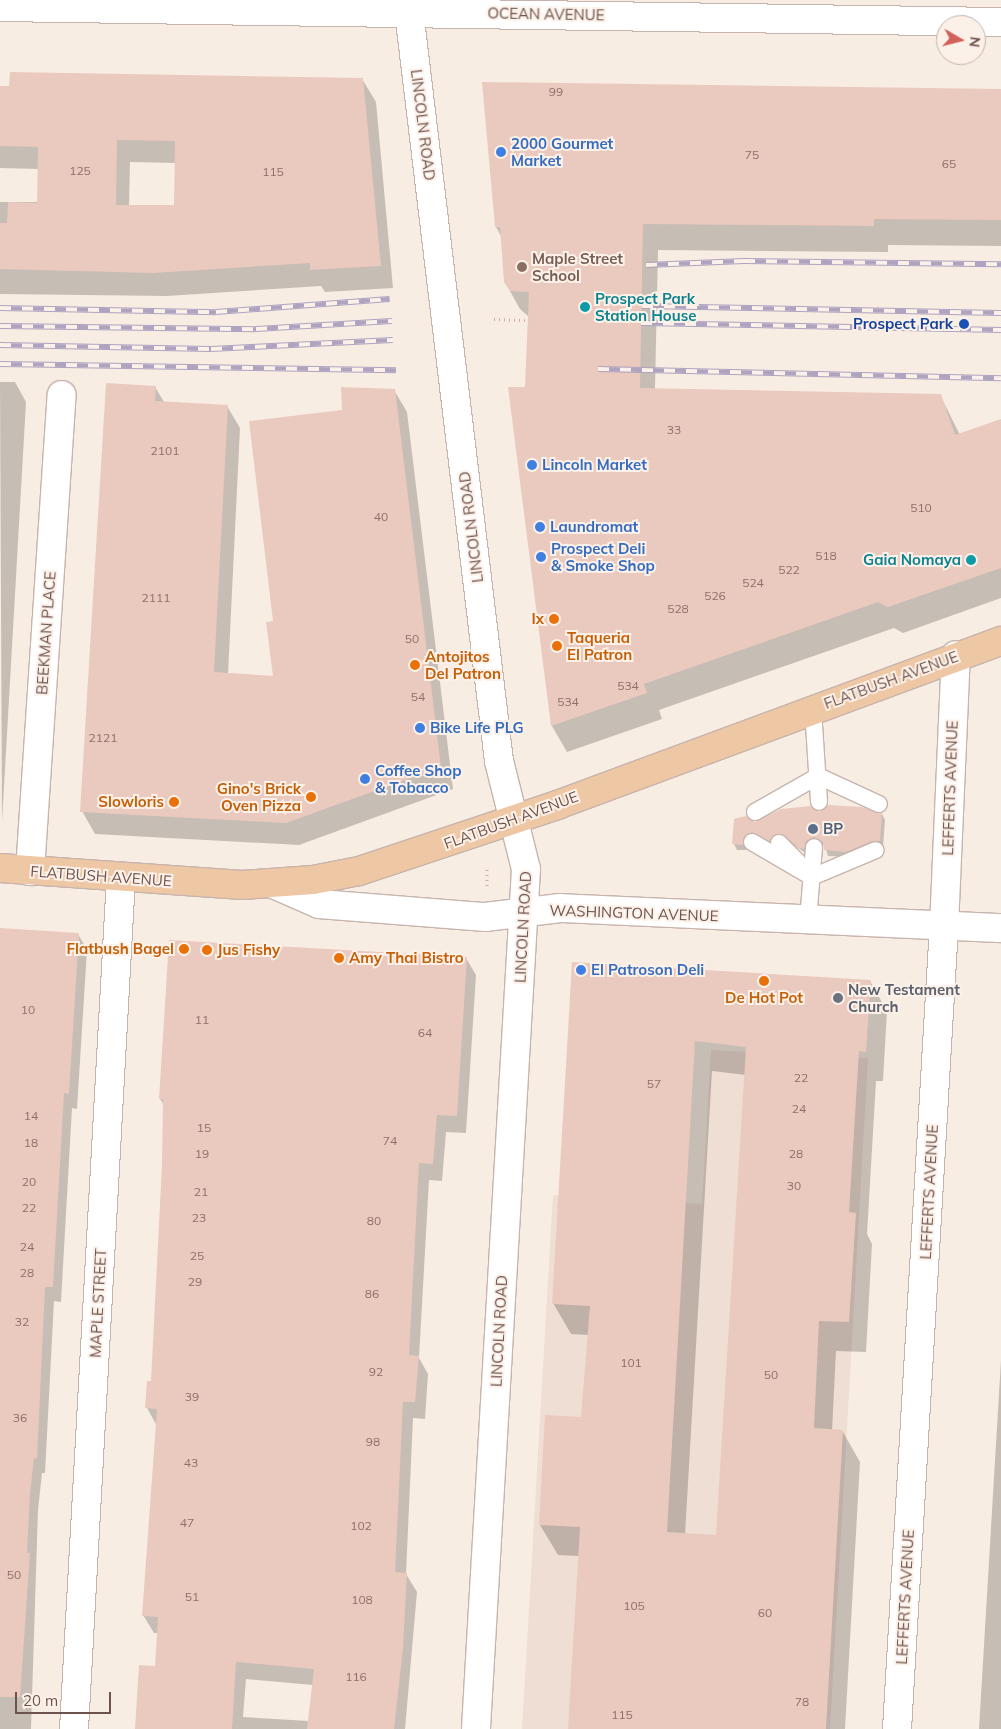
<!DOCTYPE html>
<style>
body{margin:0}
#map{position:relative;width:1001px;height:1729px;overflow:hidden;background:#f8ede3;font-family:Mulish,sans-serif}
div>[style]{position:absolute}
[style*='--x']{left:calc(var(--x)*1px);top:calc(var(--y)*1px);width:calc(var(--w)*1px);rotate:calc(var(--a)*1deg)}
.residential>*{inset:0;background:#efded3}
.shadow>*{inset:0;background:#0003}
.building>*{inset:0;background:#eac9bf}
.path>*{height:3px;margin-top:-1.5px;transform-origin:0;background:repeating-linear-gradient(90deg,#ceada3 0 1px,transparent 0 5px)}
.roads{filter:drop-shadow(1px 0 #c7b4ac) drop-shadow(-1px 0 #c7b4ac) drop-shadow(0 1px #c7b4ac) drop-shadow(0 -1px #c7b4ac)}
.lane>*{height:16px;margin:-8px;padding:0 8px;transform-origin:8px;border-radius:8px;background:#fff}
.street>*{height:28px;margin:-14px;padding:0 14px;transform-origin:14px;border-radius:14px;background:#fff}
.secondary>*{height:28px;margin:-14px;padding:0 14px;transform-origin:14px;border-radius:14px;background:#fff}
.primary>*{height:28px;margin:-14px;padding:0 14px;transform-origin:14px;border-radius:14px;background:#eec7a4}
.rail>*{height:5.5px;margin-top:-2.75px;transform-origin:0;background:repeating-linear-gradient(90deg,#fcf1e9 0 11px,#afa4c0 0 22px);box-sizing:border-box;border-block:1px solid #afa4c0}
.dots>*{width:14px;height:14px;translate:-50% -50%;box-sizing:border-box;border:2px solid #fcf1e9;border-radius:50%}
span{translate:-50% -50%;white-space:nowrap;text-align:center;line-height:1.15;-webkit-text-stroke:4px #fcf1e9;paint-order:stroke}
.number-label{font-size:12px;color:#8c706a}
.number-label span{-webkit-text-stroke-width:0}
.street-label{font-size:15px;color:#6d534d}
.shop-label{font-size:15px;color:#366cbe;font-weight:700}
.left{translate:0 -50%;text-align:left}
.education-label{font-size:15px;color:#785e54;font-weight:700}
.culture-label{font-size:15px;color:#0d838f;font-weight:700}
.right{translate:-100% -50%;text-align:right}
.transit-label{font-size:15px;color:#164399;font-weight:700}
.food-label{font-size:15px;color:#c56008;font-weight:700}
.service-label{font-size:15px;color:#4e5e75;font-weight:700}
.worship-label{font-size:15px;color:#5b616d;font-weight:700}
.north{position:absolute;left:936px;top:15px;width:50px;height:50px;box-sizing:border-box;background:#fcf1e9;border:1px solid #c3b2ab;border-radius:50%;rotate:98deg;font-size:14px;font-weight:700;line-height:20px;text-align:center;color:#6d534d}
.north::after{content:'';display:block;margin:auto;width:18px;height:22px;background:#d26159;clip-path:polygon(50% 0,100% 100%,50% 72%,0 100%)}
.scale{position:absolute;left:15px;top:1692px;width:96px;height:22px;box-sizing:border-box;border:2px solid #6d534d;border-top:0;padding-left:6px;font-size:15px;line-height:18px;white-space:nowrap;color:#6d534d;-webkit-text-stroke:4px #fcf1e9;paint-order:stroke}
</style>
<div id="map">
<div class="residential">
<i style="clip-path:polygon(711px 1050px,868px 1058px,830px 1729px,522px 1729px,553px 1195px,702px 1204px)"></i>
</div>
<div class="shadow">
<i style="clip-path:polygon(evenodd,362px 79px,376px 102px,393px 288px,325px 292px,321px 286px,167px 296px,0 294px,0 202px,38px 202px,39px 169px,0 168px,0 87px,362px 79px,130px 162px,176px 163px,175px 207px,129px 206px,130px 162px)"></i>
<i style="clip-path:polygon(1001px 90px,1001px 246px,888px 245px,888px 252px,658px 250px,655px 389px,940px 395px,960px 435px,1001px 420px,1001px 598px,903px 633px,894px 628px,659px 710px,662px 719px,567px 752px,552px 726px,510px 388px,526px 388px,529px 317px,520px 309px,505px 282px,502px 238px,496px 227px)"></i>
<i style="clip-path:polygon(0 382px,15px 382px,26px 402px,2px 822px)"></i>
<i style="clip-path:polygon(155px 387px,164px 402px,227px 406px,240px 428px,228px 674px,275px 677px,343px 411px,394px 390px,407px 412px,453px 789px,299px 845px,95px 834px,82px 811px)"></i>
<i style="clip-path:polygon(820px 813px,882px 814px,885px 820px,883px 847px,850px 857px,828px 856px,825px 846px,818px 842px,807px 854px,785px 839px,773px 846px,751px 839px,746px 850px,737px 850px,734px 844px,755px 823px)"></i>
<i style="clip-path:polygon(0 930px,78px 934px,87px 950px,77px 1109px,72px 1108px,61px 1302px,54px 1301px,45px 1473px,42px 1473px,38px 1510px,31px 1729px,0 1729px)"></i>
<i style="clip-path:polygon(evenodd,466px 958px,476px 975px,466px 1133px,446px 1132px,442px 1181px,429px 1180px,419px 1358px,428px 1374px,425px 1419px,413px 1418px,406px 1574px,417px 1592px,405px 1729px,137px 1729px,156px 1667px,158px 1633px,154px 1633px,143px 1615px,157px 1426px,147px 1408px,148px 1382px,152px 1383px,163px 1165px,164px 1105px,160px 1099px,466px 958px,246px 1679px,313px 1685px,309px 1721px,243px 1717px,246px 1679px)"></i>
<i style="clip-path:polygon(evenodd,573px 963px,870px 981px,887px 1011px,883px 1081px,876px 1081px,867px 1234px,872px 1244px,866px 1352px,836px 1351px,832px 1431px,843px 1432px,860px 1462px,845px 1729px,570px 1729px,579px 1556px,558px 1555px,540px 1525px,583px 1418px,589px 1335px,571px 1334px,553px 1303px,573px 963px,712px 1071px,746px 1075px,717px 1536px,685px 1535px,712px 1071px)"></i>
<i style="clip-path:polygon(1001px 1360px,1001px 1729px,979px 1729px)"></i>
</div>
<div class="building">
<i style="clip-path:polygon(evenodd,10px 72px,363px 78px,381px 266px,310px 270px,310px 263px,153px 273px,0 269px,0 223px,7px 223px,8px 202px,37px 203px,38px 147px,0 146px,0 86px,9px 86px,10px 72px,117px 140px,175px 141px,174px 205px,116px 205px,117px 140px)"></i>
<i style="clip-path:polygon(482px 82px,1001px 89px,1001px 220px,874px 219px,874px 226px,643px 224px,640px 388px,941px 394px,955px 435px,1001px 419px,1001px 568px,888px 607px,878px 602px,644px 684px,647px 693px,551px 726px,508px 387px,525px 387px,529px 292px,510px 291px,504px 282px,500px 227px,495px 227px)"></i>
<i style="clip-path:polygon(106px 383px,156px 386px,155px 401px,228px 405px,214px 672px,273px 676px,266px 622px,273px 621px,249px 421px,342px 410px,341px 387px,395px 389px,441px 767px,286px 823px,80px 812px)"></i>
<i style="clip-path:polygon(828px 805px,861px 807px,882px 813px,880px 841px,872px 841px,846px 852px,824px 850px,823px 842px,814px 837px,806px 841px,804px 849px,799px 848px,782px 834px,776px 834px,769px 841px,752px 832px,744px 837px,743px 845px,732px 844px,734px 819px,746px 816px,755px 822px,781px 809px,810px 806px,820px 812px)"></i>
<i style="clip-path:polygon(0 928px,79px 933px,69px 1094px,64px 1093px,53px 1287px,45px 1287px,37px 1459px,34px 1458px,30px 1494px,27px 1553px,30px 1553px,20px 1697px,0 1697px)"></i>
<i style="clip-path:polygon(169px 940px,467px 957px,457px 1116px,437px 1115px,433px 1164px,419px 1163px,409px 1355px,419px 1356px,415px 1402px,403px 1402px,395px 1572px,407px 1573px,403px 1648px,394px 1729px,307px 1729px,314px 1669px,236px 1662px,232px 1729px,135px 1729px,139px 1665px,155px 1666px,158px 1617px,142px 1616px,157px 1409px,145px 1408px,147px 1381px,151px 1381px,162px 1165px,163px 1099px,159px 1099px)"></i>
<i style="clip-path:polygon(evenodd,572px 962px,871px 980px,866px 1052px,859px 1051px,849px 1212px,856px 1213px,849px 1322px,819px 1321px,814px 1428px,843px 1430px,826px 1729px,568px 1729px,580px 1527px,539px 1525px,545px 1415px,581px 1417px,590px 1306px,552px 1304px,572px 962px,695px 1041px,746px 1047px,716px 1535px,667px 1532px,695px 1041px)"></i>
</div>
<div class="path">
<i style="--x:494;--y:319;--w:34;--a:2"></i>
<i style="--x:487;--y:886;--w:18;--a:-90"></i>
</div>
<div class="roads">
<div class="lane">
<i style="--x:813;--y:709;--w:93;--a:86.3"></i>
<i style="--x:818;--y:776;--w:67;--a:24.7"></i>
<i style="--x:755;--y:812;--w:73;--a:-29.7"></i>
<i style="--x:752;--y:842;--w:69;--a:30.3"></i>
<i style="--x:779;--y:843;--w:27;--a:45"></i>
<i style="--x:812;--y:877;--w:69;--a:-22.9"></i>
<i style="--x:808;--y:920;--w:73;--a:-85.3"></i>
</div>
<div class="street">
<i style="--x:409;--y:12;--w:754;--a:83.15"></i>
<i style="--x:499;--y:761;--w:111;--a:76"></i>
<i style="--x:526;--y:869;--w:861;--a:93.33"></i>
<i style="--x:30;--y:871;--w:477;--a:-86.2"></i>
<i style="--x:74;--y:1729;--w:853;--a:-86.84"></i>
<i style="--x:897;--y:1729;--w:803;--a:-86.65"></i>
<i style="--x:944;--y:927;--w:272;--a:-87.5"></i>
</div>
<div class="secondary">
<i style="--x:0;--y:7;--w:1001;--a:0.86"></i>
<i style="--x:273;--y:884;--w:50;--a:23.5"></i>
<i style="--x:319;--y:904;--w:167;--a:4.5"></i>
<i style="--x:485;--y:917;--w:76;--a:-6.8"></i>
<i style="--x:560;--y:908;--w:441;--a:2.6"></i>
</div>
<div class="primary">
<i style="--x:0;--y:868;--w:243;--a:4"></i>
<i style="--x:242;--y:885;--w:71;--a:-4"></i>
<i style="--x:313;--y:880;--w:47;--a:-11.1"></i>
<i style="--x:359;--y:871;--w:209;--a:-18.4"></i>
<i style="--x:557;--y:805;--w:473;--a:-20.3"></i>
</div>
</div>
<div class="rail">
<i style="--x:646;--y:265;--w:98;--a:-2.3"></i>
<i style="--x:744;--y:261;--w:257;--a:0.7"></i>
<i style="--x:642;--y:306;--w:359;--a:1.1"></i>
<i style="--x:0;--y:308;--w:216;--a:1.1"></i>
<i style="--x:216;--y:312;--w:174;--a:-4.3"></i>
<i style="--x:641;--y:323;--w:360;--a:1.1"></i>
<i style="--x:0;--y:326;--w:256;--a:0.7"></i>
<i style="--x:256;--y:329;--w:136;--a:-3.4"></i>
<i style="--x:0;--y:345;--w:211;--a:1.1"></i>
<i style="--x:211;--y:349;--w:182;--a:-2.8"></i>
<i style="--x:0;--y:364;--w:396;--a:0.9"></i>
<i style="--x:598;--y:369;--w:403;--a:1.3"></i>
</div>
<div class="dots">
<i style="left:501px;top:152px;background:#3f7fe0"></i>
<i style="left:522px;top:267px;background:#8d6e63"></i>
<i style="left:585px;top:307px;background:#0f9aa8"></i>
<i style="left:964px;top:324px;background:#1a4fb4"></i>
<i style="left:532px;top:465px;background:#3f7fe0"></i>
<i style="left:540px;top:527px;background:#3f7fe0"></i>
<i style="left:541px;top:557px;background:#3f7fe0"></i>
<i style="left:971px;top:560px;background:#0f9aa8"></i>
<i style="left:554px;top:619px;background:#e8710a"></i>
<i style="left:557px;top:646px;background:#e8710a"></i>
<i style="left:415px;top:665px;background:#e8710a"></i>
<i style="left:420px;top:728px;background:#3f7fe0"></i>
<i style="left:365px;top:779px;background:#3f7fe0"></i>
<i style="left:311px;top:797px;background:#e8710a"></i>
<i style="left:174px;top:802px;background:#e8710a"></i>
<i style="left:813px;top:829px;background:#5c6f8a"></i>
<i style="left:184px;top:949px;background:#e8710a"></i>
<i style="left:207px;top:950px;background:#e8710a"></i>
<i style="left:339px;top:958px;background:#e8710a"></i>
<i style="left:581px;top:970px;background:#3f7fe0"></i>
<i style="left:764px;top:981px;background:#e8710a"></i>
<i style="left:838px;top:998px;background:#6b7280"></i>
</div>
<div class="number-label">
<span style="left:556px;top:92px">99</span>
<span style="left:752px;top:155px">75</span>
<span style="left:949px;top:164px">65</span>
<span style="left:80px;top:171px">125</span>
<span style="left:273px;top:172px">115</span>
<span style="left:674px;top:430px">33</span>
<span style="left:165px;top:451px">2101</span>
<span style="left:921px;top:508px">510</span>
<span style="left:381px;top:517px">40</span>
<span style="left:826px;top:556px">518</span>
<span style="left:789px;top:570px">522</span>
<span style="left:753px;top:583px">524</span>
<span style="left:715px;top:596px">526</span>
<span style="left:156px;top:598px">2111</span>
<span style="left:678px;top:609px">528</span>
<span style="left:412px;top:639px">50</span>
<span style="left:628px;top:686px">534</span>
<span style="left:418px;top:697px">54</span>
<span style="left:568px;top:702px">534</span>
<span style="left:103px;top:738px">2121</span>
<span style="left:28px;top:1010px">10</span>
<span style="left:202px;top:1020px">11</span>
<span style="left:425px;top:1033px">64</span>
<span style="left:801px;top:1078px">22</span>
<span style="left:654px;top:1084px">57</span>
<span style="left:799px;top:1109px">24</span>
<span style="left:31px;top:1116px">14</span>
<span style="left:204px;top:1128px">15</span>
<span style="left:390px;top:1141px">74</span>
<span style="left:31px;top:1143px">18</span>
<span style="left:202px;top:1154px">19</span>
<span style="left:796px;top:1154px">28</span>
<span style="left:29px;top:1182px">20</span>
<span style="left:794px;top:1186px">30</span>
<span style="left:201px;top:1192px">21</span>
<span style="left:29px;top:1208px">22</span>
<span style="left:199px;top:1218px">23</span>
<span style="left:374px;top:1221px">80</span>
<span style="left:27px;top:1247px">24</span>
<span style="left:197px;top:1256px">25</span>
<span style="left:27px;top:1273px">28</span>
<span style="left:195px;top:1282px">29</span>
<span style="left:372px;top:1294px">86</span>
<span style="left:22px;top:1322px">32</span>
<span style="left:631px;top:1363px">101</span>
<span style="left:376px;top:1372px">92</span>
<span style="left:771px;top:1375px">50</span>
<span style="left:192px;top:1397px">39</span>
<span style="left:20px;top:1418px">36</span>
<span style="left:373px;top:1442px">98</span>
<span style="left:191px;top:1463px">43</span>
<span style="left:187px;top:1523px">47</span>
<span style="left:361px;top:1526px">102</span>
<span style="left:14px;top:1575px">50</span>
<span style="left:192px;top:1597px">51</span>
<span style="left:362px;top:1600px">108</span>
<span style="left:634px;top:1606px">105</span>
<span style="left:765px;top:1613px">60</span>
<span style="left:356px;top:1677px">116</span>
<span style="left:802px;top:1702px">78</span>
<span style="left:622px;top:1715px">115</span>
</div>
<div class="street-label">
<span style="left:546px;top:14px;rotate:1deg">OCEAN AVENUE</span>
<span style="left:423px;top:125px;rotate:83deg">LINCOLN ROAD</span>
<span style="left:471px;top:527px;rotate:-97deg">LINCOLN ROAD</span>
<span style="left:46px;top:633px;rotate:-86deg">BEEKMAN PLACE</span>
<span style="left:891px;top:680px;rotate:-20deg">FLATBUSH AVENUE</span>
<span style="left:950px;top:788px;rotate:-88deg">LEFFERTS AVENUE</span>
<span style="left:511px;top:820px;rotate:-20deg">FLATBUSH AVENUE</span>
<span style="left:101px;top:876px;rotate:4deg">FLATBUSH AVENUE</span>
<span style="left:634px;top:913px;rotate:2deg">WASHINGTON AVENUE</span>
<span style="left:523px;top:927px;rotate:-87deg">LINCOLN ROAD</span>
<span style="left:929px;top:1192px;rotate:-87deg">LEFFERTS AVENUE</span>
<span style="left:98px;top:1303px;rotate:-87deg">MAPLE STREET</span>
<span style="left:499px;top:1331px;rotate:-87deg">LINCOLN ROAD</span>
<span style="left:905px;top:1597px;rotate:-87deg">LEFFERTS AVENUE</span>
</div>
<div class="shop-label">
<span class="left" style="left:511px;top:152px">2000 Gourmet<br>Market</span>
<span class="left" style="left:542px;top:465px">Lincoln Market</span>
<span class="left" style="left:550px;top:527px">Laundromat</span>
<span class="left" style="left:551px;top:557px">Prospect Deli<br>&amp; Smoke Shop</span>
<span class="left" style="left:430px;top:728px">Bike Life PLG</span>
<span class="left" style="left:375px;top:779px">Coffee Shop<br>&amp; Tobacco</span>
<span class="left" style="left:591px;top:970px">El Patroson Deli</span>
</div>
<div class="education-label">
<span class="left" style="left:532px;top:267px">Maple Street<br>School</span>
</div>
<div class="culture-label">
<span class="left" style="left:595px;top:307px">Prospect Park<br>Station House</span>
<span class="right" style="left:961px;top:560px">Gaia Nomaya</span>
</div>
<div class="transit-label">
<span class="right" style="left:953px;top:324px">Prospect Park</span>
</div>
<div class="food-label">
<span class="right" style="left:544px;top:619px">Ix</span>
<span class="left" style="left:567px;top:646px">Taqueria<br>El Patron</span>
<span class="left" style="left:425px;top:665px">Antojitos<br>Del Patron</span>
<span class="right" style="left:301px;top:797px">Gino's Brick<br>Oven Pizza</span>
<span class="right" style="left:164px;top:802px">Slowloris</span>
<span class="right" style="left:174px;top:949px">Flatbush Bagel</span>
<span class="left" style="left:217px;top:950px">Jus Fishy</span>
<span class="left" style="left:349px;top:958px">Amy Thai Bistro</span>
<span style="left:764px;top:998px">De Hot Pot</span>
</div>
<div class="service-label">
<span class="left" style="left:823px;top:829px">BP</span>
</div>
<div class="worship-label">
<span class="left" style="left:848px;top:998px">New Testament<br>Church</span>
</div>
<div class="north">N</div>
<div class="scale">20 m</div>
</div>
